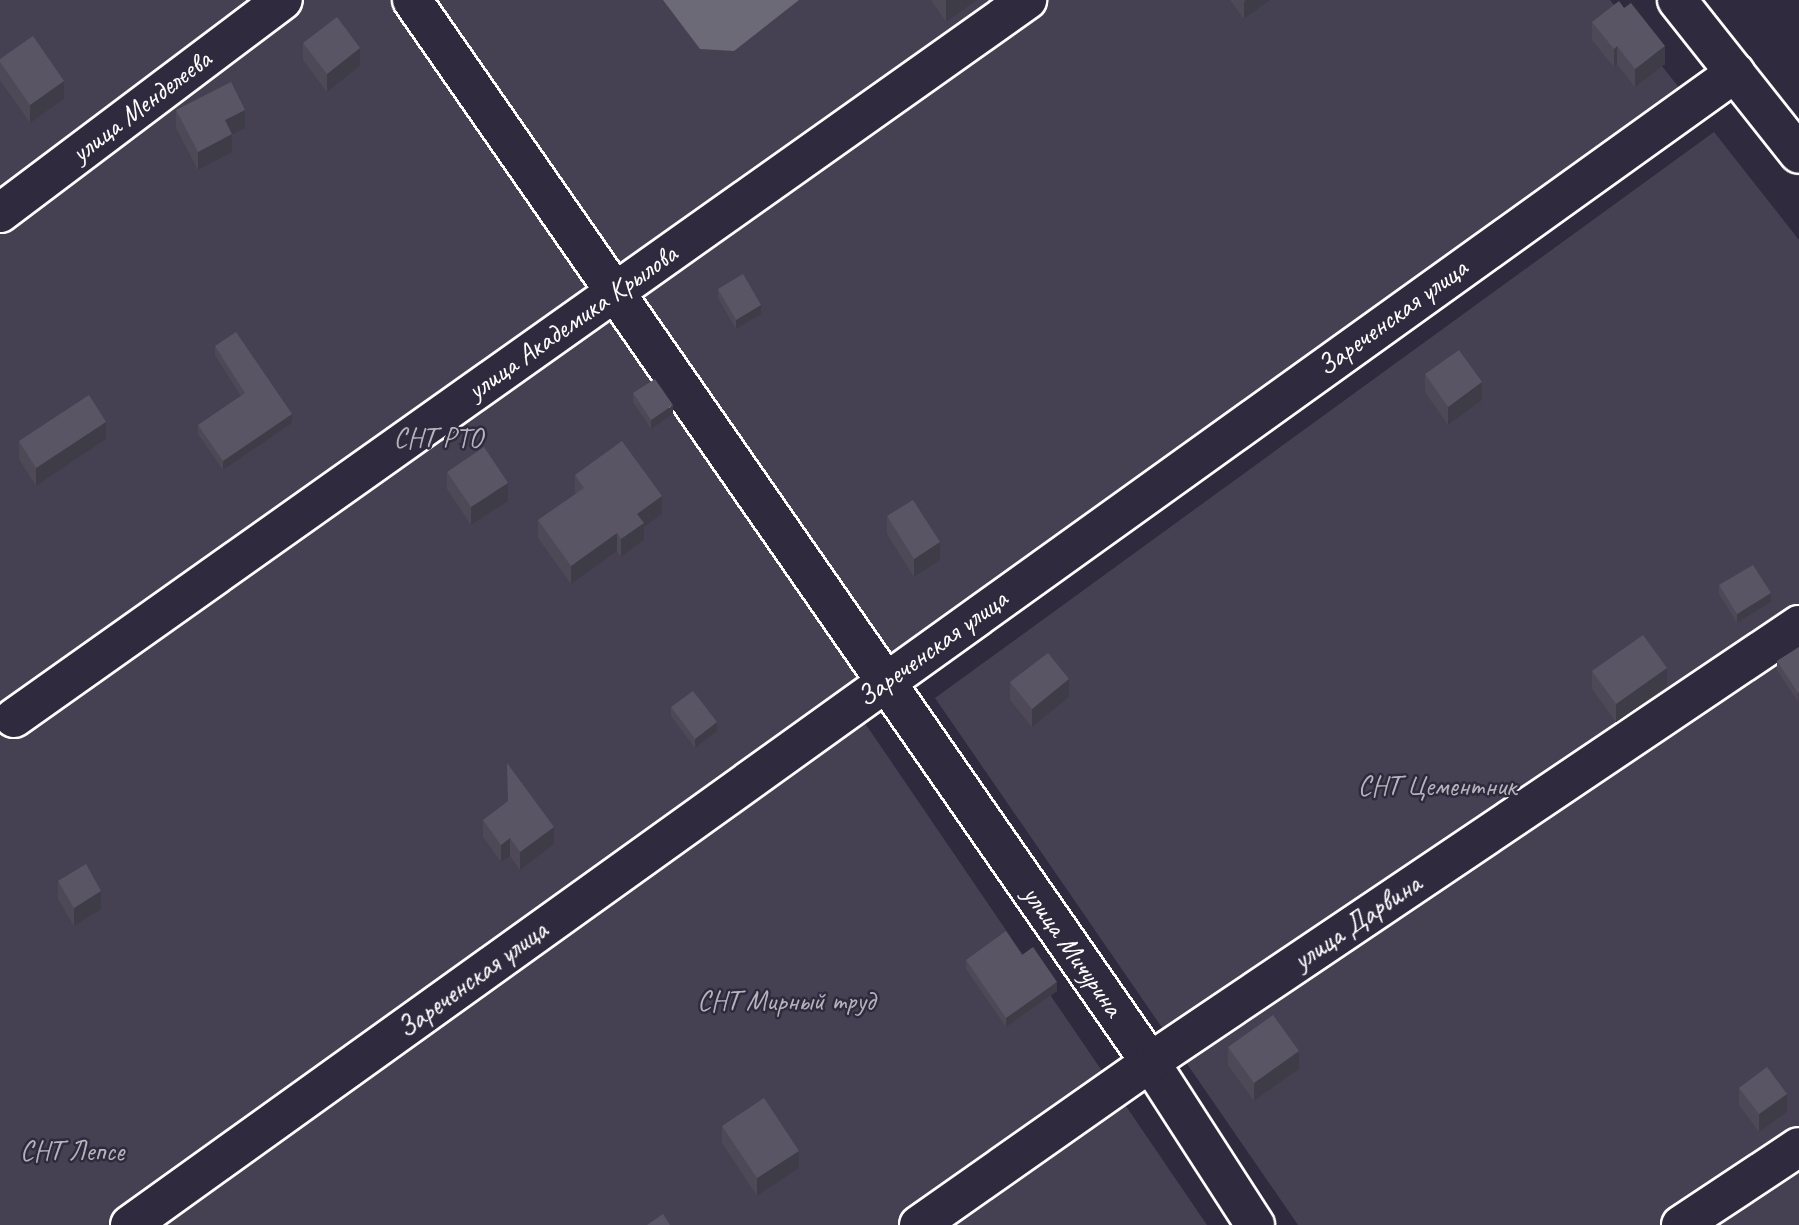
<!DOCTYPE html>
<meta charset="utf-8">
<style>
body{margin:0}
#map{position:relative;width:1799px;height:1225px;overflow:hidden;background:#2f2a3d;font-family:Caveat,sans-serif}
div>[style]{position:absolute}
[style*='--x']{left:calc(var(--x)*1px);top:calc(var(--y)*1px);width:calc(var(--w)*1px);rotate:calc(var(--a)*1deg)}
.green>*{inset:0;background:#464152}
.water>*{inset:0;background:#6d6a77}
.roads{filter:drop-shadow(2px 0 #fff) drop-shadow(-2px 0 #fff) drop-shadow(0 2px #fff) drop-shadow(0 -2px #fff)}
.minor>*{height:38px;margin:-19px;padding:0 19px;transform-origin:19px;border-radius:19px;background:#2f2a3d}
.wall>*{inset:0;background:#4d4956}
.shaded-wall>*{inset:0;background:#3e3c46}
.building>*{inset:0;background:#595564}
span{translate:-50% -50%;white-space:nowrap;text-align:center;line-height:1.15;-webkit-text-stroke:5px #2f2a3d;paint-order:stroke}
.street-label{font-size:28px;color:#fff}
.park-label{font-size:28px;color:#b5b3ba}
</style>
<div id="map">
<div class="green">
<i style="clip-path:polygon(0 0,1610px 0,1684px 94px,841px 688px,1207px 1225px,0 1225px)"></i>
<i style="clip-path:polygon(1714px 132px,1799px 240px,1799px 1225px,1298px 1225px,935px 698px)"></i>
</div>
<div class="water">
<i style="clip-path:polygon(663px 0,799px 0,734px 51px,700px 49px)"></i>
</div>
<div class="roads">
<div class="minor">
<i style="--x:412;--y:0;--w:1293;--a:55.2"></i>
<i style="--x:1150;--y:1062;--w:194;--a:57.2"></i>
<i style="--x:1677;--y:0;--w:196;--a:51.6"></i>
<i style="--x:0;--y:213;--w:354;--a:-37"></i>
<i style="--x:14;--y:718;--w:1242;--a:-35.33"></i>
<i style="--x:130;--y:1225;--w:1976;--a:-35.67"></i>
<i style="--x:919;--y:1225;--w:297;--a:-35.1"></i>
<i style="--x:1162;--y:1054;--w:768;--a:-33.96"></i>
<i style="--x:1681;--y:1225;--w:141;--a:-33.5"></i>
</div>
</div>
<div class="wall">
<i style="clip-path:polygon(931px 0,977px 0,946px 22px)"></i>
<i style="clip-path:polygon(1230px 0,1270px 0,1244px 19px)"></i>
<i style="clip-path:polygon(1592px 22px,1665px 64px,1635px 87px,1617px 64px,1614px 67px,1592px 40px)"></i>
<i style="clip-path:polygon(303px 43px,360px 66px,327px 92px,303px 60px)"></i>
<i style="clip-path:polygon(0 59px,64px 99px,30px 123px,0 80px)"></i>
<i style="clip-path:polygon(176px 110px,245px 128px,232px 134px,232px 152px,198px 170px,176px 128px)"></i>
<i style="clip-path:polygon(718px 289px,761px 314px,736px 329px,718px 298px)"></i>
<i style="clip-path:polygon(215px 346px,292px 423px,223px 470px,198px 434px,198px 425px,241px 396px,215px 355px)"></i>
<i style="clip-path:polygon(1425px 374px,1482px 400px,1448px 425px,1425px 392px)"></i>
<i style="clip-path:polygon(633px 393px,673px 414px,651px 429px,633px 402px)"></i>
<i style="clip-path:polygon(106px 439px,36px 486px,19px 459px,19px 441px)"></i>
<i style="clip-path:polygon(447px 472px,508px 501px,471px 525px,447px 489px)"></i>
<i style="clip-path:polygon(575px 475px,662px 514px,644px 527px,644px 540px,621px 557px,617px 551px,571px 584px,538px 538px,538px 520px,576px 494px,575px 492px)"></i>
<i style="clip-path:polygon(887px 516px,940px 560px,914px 577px,887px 534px)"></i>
<i style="clip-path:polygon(1719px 585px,1771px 602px,1737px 623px,1719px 594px)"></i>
<i style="clip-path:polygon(1799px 647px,1798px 702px,1777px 670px,1777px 661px)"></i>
<i style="clip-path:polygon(1592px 671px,1667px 686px,1616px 722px,1592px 689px)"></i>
<i style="clip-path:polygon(1010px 682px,1069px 697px,1032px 727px,1010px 700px)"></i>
<i style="clip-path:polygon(671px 707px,717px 731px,695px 748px,671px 716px)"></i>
<i style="clip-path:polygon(483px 820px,554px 844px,520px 870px,510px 856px,501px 862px,483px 837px)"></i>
<i style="clip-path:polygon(58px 881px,101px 909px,74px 926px,58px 899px)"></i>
<i style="clip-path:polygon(1022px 955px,1057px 991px,1006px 1027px,966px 969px,966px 960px)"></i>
<i style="clip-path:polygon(1228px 1047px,1299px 1069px,1254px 1101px,1228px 1065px)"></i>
<i style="clip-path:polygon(1739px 1088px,1787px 1112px,1759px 1132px,1739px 1105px)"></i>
<i style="clip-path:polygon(722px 1126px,799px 1168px,757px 1196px,722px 1143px)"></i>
</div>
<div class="shaded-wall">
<i style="clip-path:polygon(946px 0,977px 0,946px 22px)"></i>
<i style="clip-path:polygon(1246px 0,1270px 0,1244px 19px,1244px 2px)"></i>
<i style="clip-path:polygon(1617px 46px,1617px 64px,1614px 67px,1614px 49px)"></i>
<i style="clip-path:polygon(1665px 46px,1665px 64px,1635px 87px,1635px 69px)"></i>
<i style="clip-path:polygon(360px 48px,360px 66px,327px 92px,327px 74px)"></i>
<i style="clip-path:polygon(64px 81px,64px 99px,30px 123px,30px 105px)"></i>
<i style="clip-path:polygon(245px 110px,245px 128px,225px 138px,225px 120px)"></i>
<i style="clip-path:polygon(232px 134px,232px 152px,198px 170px,198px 152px)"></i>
<i style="clip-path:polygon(761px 305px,761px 314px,736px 329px,736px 320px)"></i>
<i style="clip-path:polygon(1482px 382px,1482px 400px,1448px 425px,1448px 407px)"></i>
<i style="clip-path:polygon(673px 405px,673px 414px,651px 429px,651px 420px)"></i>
<i style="clip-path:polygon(292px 414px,292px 423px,223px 470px,223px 461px)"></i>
<i style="clip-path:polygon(106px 422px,106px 439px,36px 486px,36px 468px)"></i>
<i style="clip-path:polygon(508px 483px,508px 501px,471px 525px,471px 507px)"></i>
<i style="clip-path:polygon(662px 496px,662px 514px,644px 527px,644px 540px,621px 557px,621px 539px,637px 514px)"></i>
<i style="clip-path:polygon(617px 533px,617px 551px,571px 584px,571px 566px)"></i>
<i style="clip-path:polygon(940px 542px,940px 560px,914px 577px,914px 559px)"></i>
<i style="clip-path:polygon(1771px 593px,1771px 602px,1737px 623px,1737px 614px)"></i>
<i style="clip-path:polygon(1667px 668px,1667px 686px,1616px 722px,1616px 704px)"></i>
<i style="clip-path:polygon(1069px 679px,1069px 697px,1032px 727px,1032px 709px)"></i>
<i style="clip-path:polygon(717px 722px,717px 731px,695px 748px,695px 739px)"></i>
<i style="clip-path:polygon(554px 827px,554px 844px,520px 870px,520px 852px)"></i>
<i style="clip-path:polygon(510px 838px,510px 856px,501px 862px,501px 845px)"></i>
<i style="clip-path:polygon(101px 891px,101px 909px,74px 926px,74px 908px)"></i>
<i style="clip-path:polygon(1057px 982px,1057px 991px,1006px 1027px,1006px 1018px)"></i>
<i style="clip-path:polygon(1299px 1051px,1299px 1069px,1254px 1101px,1254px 1083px)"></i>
<i style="clip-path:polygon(1787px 1094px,1787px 1112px,1759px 1132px,1759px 1114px)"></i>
<i style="clip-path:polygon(799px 1151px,799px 1168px,757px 1196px,757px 1178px)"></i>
</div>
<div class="building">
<i style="clip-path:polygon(1619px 1px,1624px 8px,1631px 3px,1665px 46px,1635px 69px,1617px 46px,1614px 49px,1592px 22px)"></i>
<i style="clip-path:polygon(337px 17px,360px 48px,327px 74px,303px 43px)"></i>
<i style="clip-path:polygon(33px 36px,64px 81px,30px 105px,0 62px,0 59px)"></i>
<i style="clip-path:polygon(231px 82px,245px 110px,225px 120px,232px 134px,198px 152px,176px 110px)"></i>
<i style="clip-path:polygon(743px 274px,761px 305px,736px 320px,718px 289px)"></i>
<i style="clip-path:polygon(236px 332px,292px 414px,223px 461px,198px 425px,245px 393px,215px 346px)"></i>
<i style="clip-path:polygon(1459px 350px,1482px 382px,1448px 407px,1425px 374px)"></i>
<i style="clip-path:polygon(655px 379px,673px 405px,651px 420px,633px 393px)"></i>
<i style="clip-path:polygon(89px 395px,106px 422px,36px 468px,19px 441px)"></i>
<i style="clip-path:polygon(622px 441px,662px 496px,637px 514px,644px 523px,621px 539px,617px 533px,571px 566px,538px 520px,584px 488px,575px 475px)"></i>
<i style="clip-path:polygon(484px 447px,508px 483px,471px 507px,447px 472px)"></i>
<i style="clip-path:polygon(913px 500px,940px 542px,914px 559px,887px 516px)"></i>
<i style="clip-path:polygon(1753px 565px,1771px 593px,1737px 614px,1719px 585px)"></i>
<i style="clip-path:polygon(1643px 635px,1667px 668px,1616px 704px,1592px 671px)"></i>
<i style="clip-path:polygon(1799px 647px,1799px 692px,1798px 693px,1777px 661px)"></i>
<i style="clip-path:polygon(1048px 653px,1069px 679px,1032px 709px,1010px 682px)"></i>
<i style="clip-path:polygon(693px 691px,717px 722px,695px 739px,671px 707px)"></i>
<i style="clip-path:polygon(507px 763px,554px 827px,520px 852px,510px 838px,501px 845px,483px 820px,508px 801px)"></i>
<i style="clip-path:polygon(86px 864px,101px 891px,74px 908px,58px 881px)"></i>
<i style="clip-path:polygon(1006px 931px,1022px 955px,1033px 947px,1057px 982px,1006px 1018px,966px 960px)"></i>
<i style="clip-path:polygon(1273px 1015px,1299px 1051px,1254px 1083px,1228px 1047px)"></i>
<i style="clip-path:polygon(1767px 1067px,1787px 1094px,1759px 1114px,1739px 1088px)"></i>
<i style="clip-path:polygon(764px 1098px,799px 1151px,757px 1178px,722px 1126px)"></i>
<i style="clip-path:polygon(663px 1214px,670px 1225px,647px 1225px)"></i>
</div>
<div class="street-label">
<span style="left:141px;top:106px;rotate:-37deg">улица Менделеева</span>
<span style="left:1392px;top:317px;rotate:-36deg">Зареченская улица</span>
<span style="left:572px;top:322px;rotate:-35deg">улица Академика Крылова</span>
<span style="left:932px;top:648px;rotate:-36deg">Зареченская улица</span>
<span style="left:1357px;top:922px;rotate:-34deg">улица Дарвина</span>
<span style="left:1073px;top:951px;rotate:55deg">улица Мичурина</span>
<span style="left:472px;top:979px;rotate:-36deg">Зареченская улица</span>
</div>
<div class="park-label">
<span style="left:438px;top:438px">СНТ РТО</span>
<span style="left:1437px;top:786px">СНТ Цементник</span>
<span style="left:786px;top:1001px">СНТ Мирный труд</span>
<span style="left:72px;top:1151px">СНТ Лепсе</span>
</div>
</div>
